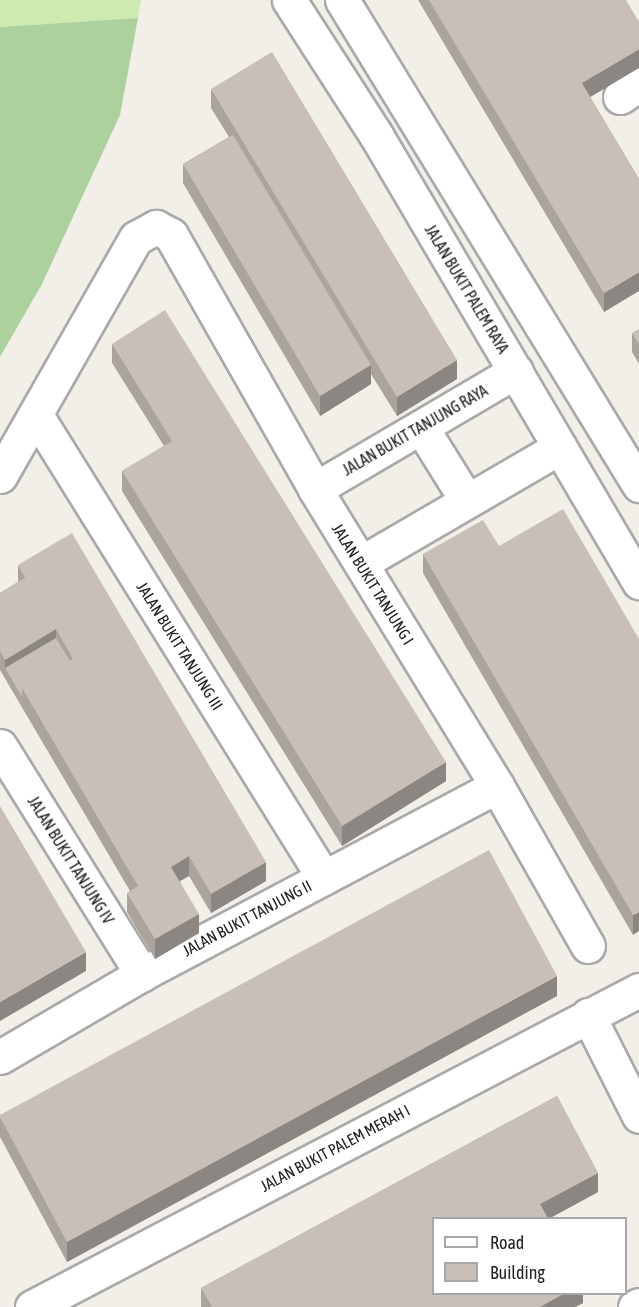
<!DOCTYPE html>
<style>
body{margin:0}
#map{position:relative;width:639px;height:1307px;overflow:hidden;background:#f2efe9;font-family:"Asap Condensed",sans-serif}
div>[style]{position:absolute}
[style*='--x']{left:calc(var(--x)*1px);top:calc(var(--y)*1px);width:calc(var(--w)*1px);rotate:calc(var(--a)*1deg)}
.grass>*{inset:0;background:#cdebb0}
.forest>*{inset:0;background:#add19e}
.roads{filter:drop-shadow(2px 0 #a9a9a9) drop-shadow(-2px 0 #a9a9a9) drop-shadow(0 2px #a9a9a9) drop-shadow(0 -2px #a9a9a9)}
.minor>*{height:33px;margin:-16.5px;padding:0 16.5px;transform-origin:16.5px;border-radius:16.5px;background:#fff}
.wall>*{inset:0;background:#aba49e}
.shaded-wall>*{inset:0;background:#8b8681}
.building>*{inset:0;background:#c7bfb8}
span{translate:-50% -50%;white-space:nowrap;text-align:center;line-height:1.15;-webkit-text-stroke:5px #fff;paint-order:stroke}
.street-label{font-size:16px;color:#222}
.legend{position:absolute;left:432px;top:1217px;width:195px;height:78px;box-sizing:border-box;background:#fff;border:2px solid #a7a7a7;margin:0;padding:8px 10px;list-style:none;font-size:18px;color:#222}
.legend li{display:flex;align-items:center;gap:12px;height:30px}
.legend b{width:30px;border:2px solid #a7a7a7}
</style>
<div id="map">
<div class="grass">
<i style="clip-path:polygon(0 0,141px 0,138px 18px,0 27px)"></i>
</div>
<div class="forest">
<i style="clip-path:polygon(138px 18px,120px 115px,42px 284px,0 357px,0 27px)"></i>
</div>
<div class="roads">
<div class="minor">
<i style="--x:289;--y:0;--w:161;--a:57.2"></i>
<i style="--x:376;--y:135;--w:519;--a:59.53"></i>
<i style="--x:342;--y:0;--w:569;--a:58.52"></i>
<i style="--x:620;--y:97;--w:23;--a:-34"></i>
<i style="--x:36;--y:415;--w:545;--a:58.12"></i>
<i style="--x:421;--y:427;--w:87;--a:58.1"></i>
<i style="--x:0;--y:476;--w:274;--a:-60.3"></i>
<i style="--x:136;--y:238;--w:23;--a:-29"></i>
<i style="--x:156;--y:227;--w:17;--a:28"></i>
<i style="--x:171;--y:235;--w:292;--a:60.4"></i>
<i style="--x:315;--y:489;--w:348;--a:58.5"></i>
<i style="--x:497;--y:786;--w:184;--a:60.4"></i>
<i style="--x:315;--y:489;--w:233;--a:-30.4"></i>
<i style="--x:361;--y:563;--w:230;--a:-30.2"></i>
<i style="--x:0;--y:746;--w:269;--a:58.1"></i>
<i style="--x:588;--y:1015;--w:113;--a:63.2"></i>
<i style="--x:0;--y:1057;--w:164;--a:-30.3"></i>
<i style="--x:142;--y:974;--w:402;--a:-27.9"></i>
<i style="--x:32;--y:1307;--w:685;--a:-27.58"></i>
<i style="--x:635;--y:1307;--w:4;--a:-27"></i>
</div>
</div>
<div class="wall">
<i style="clip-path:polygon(418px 0,626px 0,590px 97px,639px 179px,604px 312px)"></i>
<i style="clip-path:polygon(211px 89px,457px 379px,397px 416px,371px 374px,371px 384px,320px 416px,183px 183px,183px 164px,229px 137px,211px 108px)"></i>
<i style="clip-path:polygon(639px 329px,639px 364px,632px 352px,632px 333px)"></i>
<i style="clip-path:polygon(112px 344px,446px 781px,342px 846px,122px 491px,122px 471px,164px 446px,112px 363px)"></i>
<i style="clip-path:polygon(499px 546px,639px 639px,633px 935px,423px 573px,423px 554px)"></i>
<i style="clip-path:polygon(18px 565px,266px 881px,211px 913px,189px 876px,180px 881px,199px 933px,155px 959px,127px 912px,127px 893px,130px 891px,0 670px,0 593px,18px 582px)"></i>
<i style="clip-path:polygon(557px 996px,67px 1262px,0 1137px,0 1115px)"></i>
<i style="clip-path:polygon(557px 1096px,598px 1173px,598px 1192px,550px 1218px,434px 1218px,434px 1293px,583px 1293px,583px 1303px,575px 1307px,201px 1307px,201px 1288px)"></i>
</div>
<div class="shaded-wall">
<i style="clip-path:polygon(639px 49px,639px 68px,582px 102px,582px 83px)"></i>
<i style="clip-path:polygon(639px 272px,639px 291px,604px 312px,604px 293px)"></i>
<i style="clip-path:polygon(457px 360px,457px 379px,397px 416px,397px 397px)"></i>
<i style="clip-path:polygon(371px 365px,371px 384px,320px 416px,320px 396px)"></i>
<i style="clip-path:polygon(56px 629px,56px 649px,5px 668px,5px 660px)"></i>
<i style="clip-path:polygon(446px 762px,446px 781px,342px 846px,342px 826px)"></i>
<i style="clip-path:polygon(189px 856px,189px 876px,171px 886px,171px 867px)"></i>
<i style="clip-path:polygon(266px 862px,266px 881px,211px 913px,211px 894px)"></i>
<i style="clip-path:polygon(639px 912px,639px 931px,633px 935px,633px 915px)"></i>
<i style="clip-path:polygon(199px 914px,199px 933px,155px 959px,155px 939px)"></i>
<i style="clip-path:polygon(86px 952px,86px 971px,0 1021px,0 1002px)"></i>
<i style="clip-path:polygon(557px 976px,557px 996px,67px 1262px,67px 1242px)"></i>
<i style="clip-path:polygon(598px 1173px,598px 1192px,550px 1218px,540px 1218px,540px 1204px)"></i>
<i style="clip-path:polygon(565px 1293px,583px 1293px,583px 1303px,575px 1307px,540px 1307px)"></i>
</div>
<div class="building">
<i style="clip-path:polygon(429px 0,626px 0,639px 22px,639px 49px,582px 83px,639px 179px,639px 272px,604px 293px)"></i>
<i style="clip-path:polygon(272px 52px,457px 360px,397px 397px,211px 89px)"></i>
<i style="clip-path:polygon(233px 135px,371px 365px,320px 396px,183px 164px)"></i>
<i style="clip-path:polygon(165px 310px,446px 762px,342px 826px,122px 471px,172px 441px,112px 344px)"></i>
<i style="clip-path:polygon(639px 329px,639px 344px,632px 333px)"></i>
<i style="clip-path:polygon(563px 509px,639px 639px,639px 912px,633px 915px,423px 554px,483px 520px,499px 546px)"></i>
<i style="clip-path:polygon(72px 533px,266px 862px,211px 894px,189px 856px,171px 867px,199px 914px,155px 939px,127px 893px,138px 886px,22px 688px,73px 659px,56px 629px,5px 660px,0 651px,0 593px,25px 578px,18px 565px)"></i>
<i style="clip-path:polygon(56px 638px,70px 661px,22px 688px,22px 697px,5px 668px)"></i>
<i style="clip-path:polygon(0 806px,86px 952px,0 1002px)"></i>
<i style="clip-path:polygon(489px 850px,557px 976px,67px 1242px,0 1117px,0 1115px)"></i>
<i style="clip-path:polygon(557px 1096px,598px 1173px,540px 1204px,548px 1218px,434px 1218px,434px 1293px,565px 1293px,540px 1307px,212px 1307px,201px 1288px)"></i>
</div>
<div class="street-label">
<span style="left:467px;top:289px;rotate:59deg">JALAN BUKIT PALEM RAYA</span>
<span style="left:415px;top:430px;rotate:-30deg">JALAN BUKIT TANJUNG RAYA</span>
<span style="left:373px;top:584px;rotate:58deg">JALAN BUKIT TANJUNG I</span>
<span style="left:180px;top:646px;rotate:58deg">JALAN BUKIT TANJUNG III</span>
<span style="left:71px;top:860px;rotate:58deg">JALAN BUKIT TANJUNG IV</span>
<span style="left:247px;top:918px;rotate:-28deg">JALAN BUKIT TANJUNG II</span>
<span style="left:335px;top:1148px;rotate:-28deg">JALAN BUKIT PALEM MERAH I</span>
</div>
<ul class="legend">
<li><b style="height:8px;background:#fff"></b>Road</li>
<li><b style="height:16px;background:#c7bfb8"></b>Building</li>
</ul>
</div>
